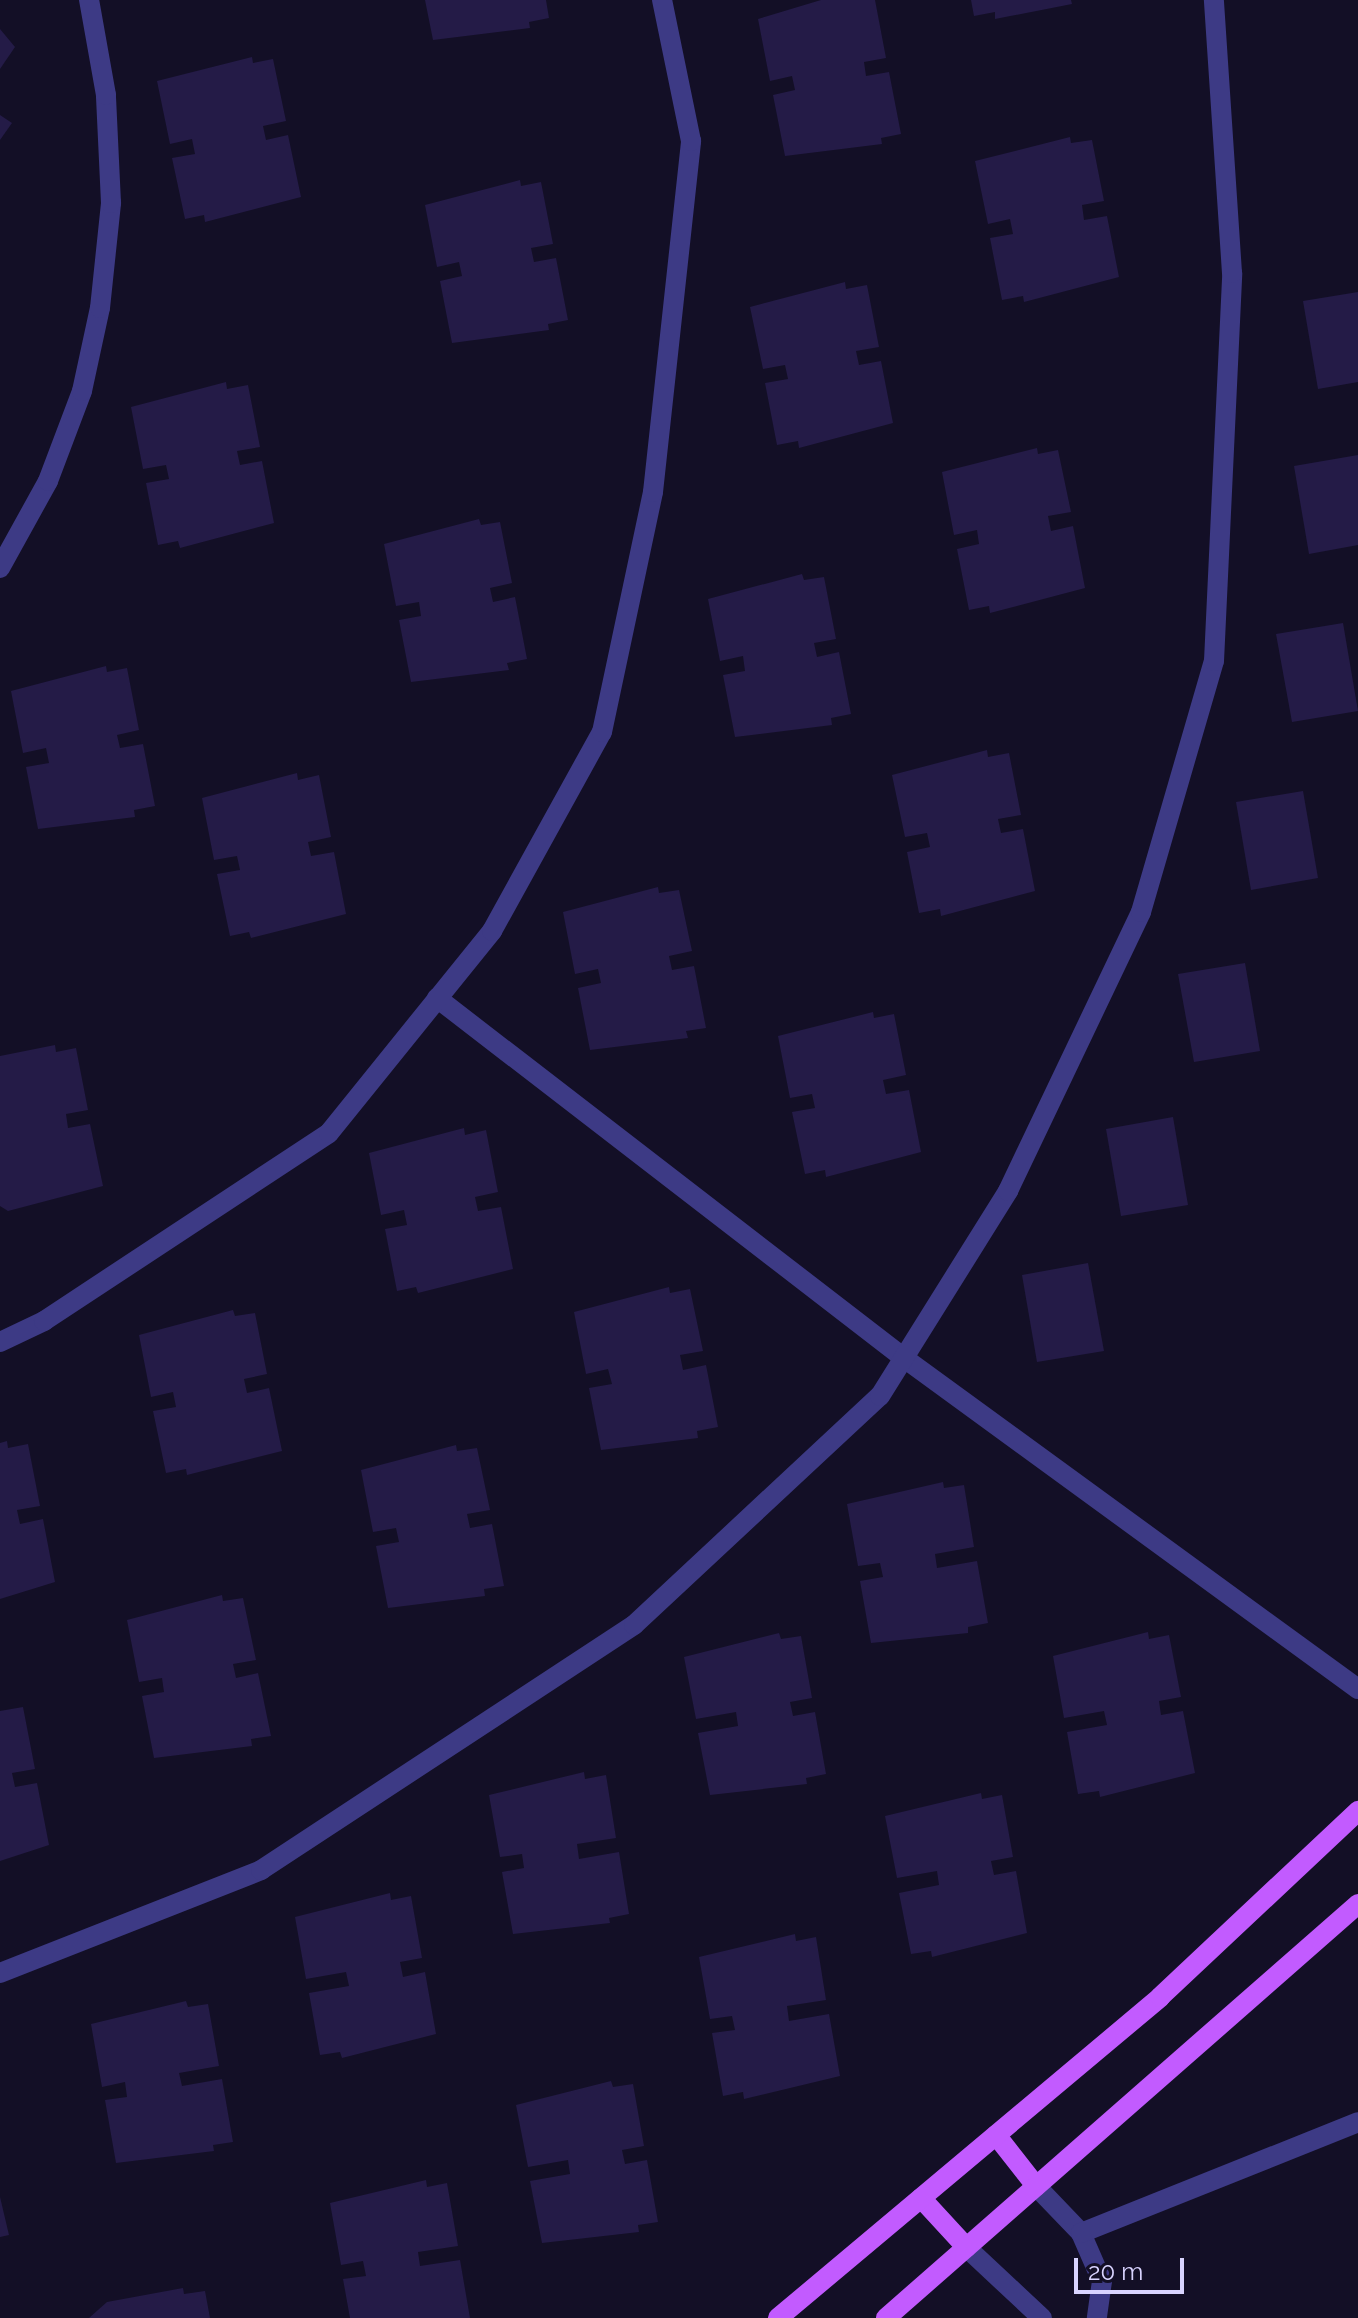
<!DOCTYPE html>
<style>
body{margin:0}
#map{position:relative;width:1358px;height:2318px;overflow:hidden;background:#130f26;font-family:Raleway,sans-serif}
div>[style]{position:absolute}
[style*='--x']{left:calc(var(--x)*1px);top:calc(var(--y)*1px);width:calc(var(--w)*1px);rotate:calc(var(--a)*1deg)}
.building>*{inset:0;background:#241b47}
.minor>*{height:20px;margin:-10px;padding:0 10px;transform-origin:10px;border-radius:10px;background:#3d3a85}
.major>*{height:20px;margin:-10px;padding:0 10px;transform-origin:10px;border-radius:10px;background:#c25bff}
span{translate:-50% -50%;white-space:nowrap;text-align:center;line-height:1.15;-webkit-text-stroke:6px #130f26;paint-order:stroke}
.scale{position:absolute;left:1074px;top:2258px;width:110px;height:36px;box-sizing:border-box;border:4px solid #d9d4ff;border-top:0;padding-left:10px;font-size:24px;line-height:28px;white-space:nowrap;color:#d9d4ff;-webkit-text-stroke:6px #130f26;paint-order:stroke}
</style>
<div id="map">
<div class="building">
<i style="clip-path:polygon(425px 0,546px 0,549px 18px,529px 22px,530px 28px,433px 40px)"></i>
<i style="clip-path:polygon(821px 0,875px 0,886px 58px,864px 62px,866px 76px,889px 72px,901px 134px,881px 138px,882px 144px,785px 156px,773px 95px,795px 90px,792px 76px,770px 81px,758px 19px)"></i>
<i style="clip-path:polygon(971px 0,1071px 0,1072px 4px,995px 19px,995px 12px,974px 16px)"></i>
<i style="clip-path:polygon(0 29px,15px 47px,0 69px)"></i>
<i style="clip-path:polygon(252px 57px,253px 63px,273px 59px,286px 121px,263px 126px,266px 140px,288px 135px,301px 197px,205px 222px,204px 215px,185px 219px,172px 158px,195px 154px,192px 139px,170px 144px,157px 81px)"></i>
<i style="clip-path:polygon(0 115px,12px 123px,0 140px)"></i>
<i style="clip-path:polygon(1070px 137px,1071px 143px,1092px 140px,1104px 201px,1082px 205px,1084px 220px,1107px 216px,1119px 277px,1024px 302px,1023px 296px,1002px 300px,990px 238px,1013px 234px,1010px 219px,988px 224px,975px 161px)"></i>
<i style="clip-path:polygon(520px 180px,521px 186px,541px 182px,553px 244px,531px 248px,534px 262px,556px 258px,568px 320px,548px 324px,549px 330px,452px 343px,440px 281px,462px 276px,459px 262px,437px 267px,425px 205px)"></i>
<i style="clip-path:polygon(845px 282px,846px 289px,867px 285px,879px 347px,856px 351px,859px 365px,881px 361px,893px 423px,799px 448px,798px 441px,777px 445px,765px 383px,788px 379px,785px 365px,763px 369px,750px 307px)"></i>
<i style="clip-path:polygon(1358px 292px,1358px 382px,1318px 389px,1303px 301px)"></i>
<i style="clip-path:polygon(226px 382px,227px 389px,248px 385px,260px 447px,237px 451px,240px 465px,262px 461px,274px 523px,180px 548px,178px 541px,158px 545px,146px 483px,169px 479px,166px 465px,143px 469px,131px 407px)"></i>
<i style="clip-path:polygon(1037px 448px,1038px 454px,1058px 450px,1071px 512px,1048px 516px,1051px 531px,1073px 526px,1085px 588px,990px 613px,989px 606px,969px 610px,957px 549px,979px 544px,977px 530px,954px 535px,942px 472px)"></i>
<i style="clip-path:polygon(1358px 455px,1358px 545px,1309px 554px,1294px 466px)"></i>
<i style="clip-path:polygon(479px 519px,481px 525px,500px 522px,512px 583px,490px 588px,493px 602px,515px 597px,527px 659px,507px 663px,509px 670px,411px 682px,399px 620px,421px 616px,419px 602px,396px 606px,384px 544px)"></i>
<i style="clip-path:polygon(802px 574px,804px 580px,824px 577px,836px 639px,814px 643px,817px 657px,839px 652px,851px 714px,831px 718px,832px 725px,735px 737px,723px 675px,745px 671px,743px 656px,720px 661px,708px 599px)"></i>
<i style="clip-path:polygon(1343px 623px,1358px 711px,1292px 722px,1276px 634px)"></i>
<i style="clip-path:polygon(106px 666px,107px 672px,127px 668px,139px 730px,117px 735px,120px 748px,143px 744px,155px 806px,134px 810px,135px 817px,38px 829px,26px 767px,49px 763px,46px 748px,23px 753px,11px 691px)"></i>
<i style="clip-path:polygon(987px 750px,988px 757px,1009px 753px,1021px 815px,998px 819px,1001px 833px,1023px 829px,1035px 891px,941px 916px,940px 909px,919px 913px,907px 852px,930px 847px,927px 833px,905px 837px,892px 775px)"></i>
<i style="clip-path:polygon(297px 773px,298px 780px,319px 775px,331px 837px,308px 842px,311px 856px,334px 852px,346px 914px,251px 938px,249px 932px,230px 936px,217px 874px,240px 870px,237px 856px,214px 860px,202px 798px)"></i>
<i style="clip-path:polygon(1303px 791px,1318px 878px,1251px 890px,1236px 802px)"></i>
<i style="clip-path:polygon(658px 887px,659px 893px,679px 890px,692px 951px,669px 956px,672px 970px,694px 966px,706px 1028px,686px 1031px,688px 1038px,590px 1050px,578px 988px,601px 983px,598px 969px,575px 974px,563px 912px)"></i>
<i style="clip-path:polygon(1245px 963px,1260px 1051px,1194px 1062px,1178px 974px)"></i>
<i style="clip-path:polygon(873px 1012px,874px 1018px,894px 1014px,906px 1075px,883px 1080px,886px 1094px,909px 1090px,921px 1152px,826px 1177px,825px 1170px,805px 1174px,792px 1112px,815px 1108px,812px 1094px,790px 1098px,778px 1036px)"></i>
<i style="clip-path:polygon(55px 1045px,56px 1052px,76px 1048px,88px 1110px,66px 1114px,68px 1128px,90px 1124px,103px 1186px,8px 1211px,0 1206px,0 1056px)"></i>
<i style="clip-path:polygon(1173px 1117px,1188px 1205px,1121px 1216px,1106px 1129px)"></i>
<i style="clip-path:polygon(464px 1128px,465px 1135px,486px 1130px,498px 1192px,475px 1197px,478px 1211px,501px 1207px,513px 1269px,418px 1293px,416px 1287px,397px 1291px,385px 1229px,407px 1225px,404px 1210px,381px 1215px,369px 1153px)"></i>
<i style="clip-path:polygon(1088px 1263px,1104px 1351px,1037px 1362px,1022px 1275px)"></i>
<i style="clip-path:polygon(669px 1287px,670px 1293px,690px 1289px,703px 1351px,680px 1355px,683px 1370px,706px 1365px,718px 1427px,697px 1431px,698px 1438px,601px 1450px,589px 1388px,612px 1384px,608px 1369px,586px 1374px,574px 1312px)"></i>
<i style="clip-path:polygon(233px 1310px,235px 1316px,255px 1313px,267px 1374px,244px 1379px,247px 1393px,269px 1388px,282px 1451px,187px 1475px,186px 1469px,166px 1473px,153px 1411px,176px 1407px,173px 1392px,151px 1397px,139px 1335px)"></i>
<i style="clip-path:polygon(7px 1441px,8px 1448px,28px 1444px,40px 1506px,17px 1510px,20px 1524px,43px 1519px,55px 1582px,0 1599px,0 1443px)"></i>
<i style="clip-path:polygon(456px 1445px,457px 1451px,477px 1448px,490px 1510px,467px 1514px,470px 1528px,492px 1524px,504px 1586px,484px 1589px,485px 1596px,388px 1608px,376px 1546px,399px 1542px,396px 1528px,373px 1532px,361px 1470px)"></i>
<i style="clip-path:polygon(943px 1482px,944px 1488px,964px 1485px,974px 1547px,935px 1554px,937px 1568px,977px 1561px,988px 1623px,968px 1627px,968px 1633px,871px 1643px,860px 1581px,883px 1577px,880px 1563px,858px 1566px,847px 1504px)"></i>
<i style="clip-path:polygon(222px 1595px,223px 1601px,243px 1598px,256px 1660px,233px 1664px,236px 1678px,258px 1673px,271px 1736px,251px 1739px,252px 1746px,154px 1758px,142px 1696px,164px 1692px,162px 1678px,139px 1682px,127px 1620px)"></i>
<i style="clip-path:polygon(1148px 1632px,1149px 1639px,1169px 1635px,1181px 1697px,1159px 1701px,1161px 1715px,1183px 1711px,1195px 1773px,1100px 1797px,1099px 1791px,1078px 1794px,1067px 1732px,1107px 1725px,1104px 1711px,1064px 1718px,1053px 1656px)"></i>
<i style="clip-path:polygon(779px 1633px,781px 1639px,801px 1636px,812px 1698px,790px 1702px,793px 1716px,815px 1712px,826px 1774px,806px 1778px,807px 1784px,710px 1795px,698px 1733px,738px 1726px,736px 1712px,696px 1719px,684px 1657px)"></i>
<i style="clip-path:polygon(23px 1707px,35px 1769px,12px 1773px,15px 1787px,37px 1783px,49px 1845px,0 1861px,0 1711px)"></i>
<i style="clip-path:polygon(584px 1772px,585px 1779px,606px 1775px,616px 1838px,577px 1844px,579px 1859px,619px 1852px,629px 1914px,609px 1918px,610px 1923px,513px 1934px,502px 1872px,524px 1868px,522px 1854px,500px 1857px,489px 1795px)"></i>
<i style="clip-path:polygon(981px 1793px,982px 1799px,1002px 1795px,1013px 1857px,991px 1861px,994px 1875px,1016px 1871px,1027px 1933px,932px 1957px,931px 1951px,911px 1954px,899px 1893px,939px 1885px,937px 1871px,897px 1878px,885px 1816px)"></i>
<i style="clip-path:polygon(390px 1893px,391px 1900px,411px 1896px,422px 1958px,400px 1962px,403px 1977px,425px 1972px,436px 2034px,342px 2058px,340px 2052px,320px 2055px,309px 1993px,349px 1986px,346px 1972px,306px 1979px,295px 1917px)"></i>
<i style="clip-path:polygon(795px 1934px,796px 1941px,816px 1937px,826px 2000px,787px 2006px,789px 2021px,829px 2014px,840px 2076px,744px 2099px,743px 2092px,723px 2096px,712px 2033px,735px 2030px,732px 2016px,710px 2019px,699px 1957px)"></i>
<i style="clip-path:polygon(186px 2001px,188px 2007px,208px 2004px,219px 2066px,179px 2073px,182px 2086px,222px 2079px,233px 2142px,213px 2145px,214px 2151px,116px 2163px,105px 2100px,127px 2097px,125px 2082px,102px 2087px,91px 2024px)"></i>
<i style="clip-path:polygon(611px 2081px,613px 2087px,633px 2084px,644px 2146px,622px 2150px,625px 2164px,647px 2160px,658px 2222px,638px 2225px,639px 2232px,542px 2243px,530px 2181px,570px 2174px,568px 2160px,528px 2167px,516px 2105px)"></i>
<i style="clip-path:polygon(426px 2180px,427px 2187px,447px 2183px,458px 2246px,418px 2252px,420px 2266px,460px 2260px,470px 2318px,350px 2318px,343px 2279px,366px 2276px,363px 2261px,341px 2265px,330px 2203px)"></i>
<i style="clip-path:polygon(0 2197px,9px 2235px,0 2237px)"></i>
<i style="clip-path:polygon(183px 2288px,184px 2294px,205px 2291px,210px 2318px,89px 2318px,107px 2302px)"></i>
</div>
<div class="minor">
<i style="--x:0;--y:568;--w:99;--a:-61.1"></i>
<i style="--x:48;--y:481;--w:96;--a:-69.3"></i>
<i style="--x:82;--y:391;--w:85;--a:-77.8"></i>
<i style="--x:100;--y:308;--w:106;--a:-84"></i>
<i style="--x:111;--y:203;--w:108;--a:-92.7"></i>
<i style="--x:106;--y:95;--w:97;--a:-100.1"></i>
<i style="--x:437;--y:998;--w:590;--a:37.63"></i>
<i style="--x:904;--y:1358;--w:562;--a:36.09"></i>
<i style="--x:0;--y:1342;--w:49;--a:-25.5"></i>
<i style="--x:44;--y:1321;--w:341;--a:-33.4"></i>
<i style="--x:329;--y:1133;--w:260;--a:-51.1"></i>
<i style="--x:492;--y:931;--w:227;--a:-61.1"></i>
<i style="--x:602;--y:732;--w:245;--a:-78"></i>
<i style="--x:653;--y:492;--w:353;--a:-83.8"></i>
<i style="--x:691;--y:141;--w:144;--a:-101.6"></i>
<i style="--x:0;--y:1973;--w:281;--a:-21.5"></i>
<i style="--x:261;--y:1870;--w:446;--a:-33.3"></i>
<i style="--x:634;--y:1625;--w:336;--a:-43"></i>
<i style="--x:880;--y:1396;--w:242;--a:-58"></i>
<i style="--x:1008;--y:1191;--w:309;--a:-64.5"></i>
<i style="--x:1141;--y:912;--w:261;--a:-73.8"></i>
<i style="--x:1214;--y:661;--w:388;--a:-87.3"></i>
<i style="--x:1232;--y:273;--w:274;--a:-93.8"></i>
<i style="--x:1036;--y:2186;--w:65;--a:46.2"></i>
<i style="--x:1081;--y:2233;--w:52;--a:66.4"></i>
<i style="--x:1102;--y:2281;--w:37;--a:98"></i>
<i style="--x:1081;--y:2233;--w:298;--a:-21.8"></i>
<i style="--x:966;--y:2247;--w:104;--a:43.1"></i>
</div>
<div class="major">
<i style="--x:996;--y:2135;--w:65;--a:51.9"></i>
<i style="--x:921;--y:2198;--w:67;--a:47.4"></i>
<i style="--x:778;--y:2318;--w:499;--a:-40"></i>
<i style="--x:1160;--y:1997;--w:272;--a:-43.2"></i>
<i style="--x:886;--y:2318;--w:628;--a:-41.25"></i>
</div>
<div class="scale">20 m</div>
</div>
